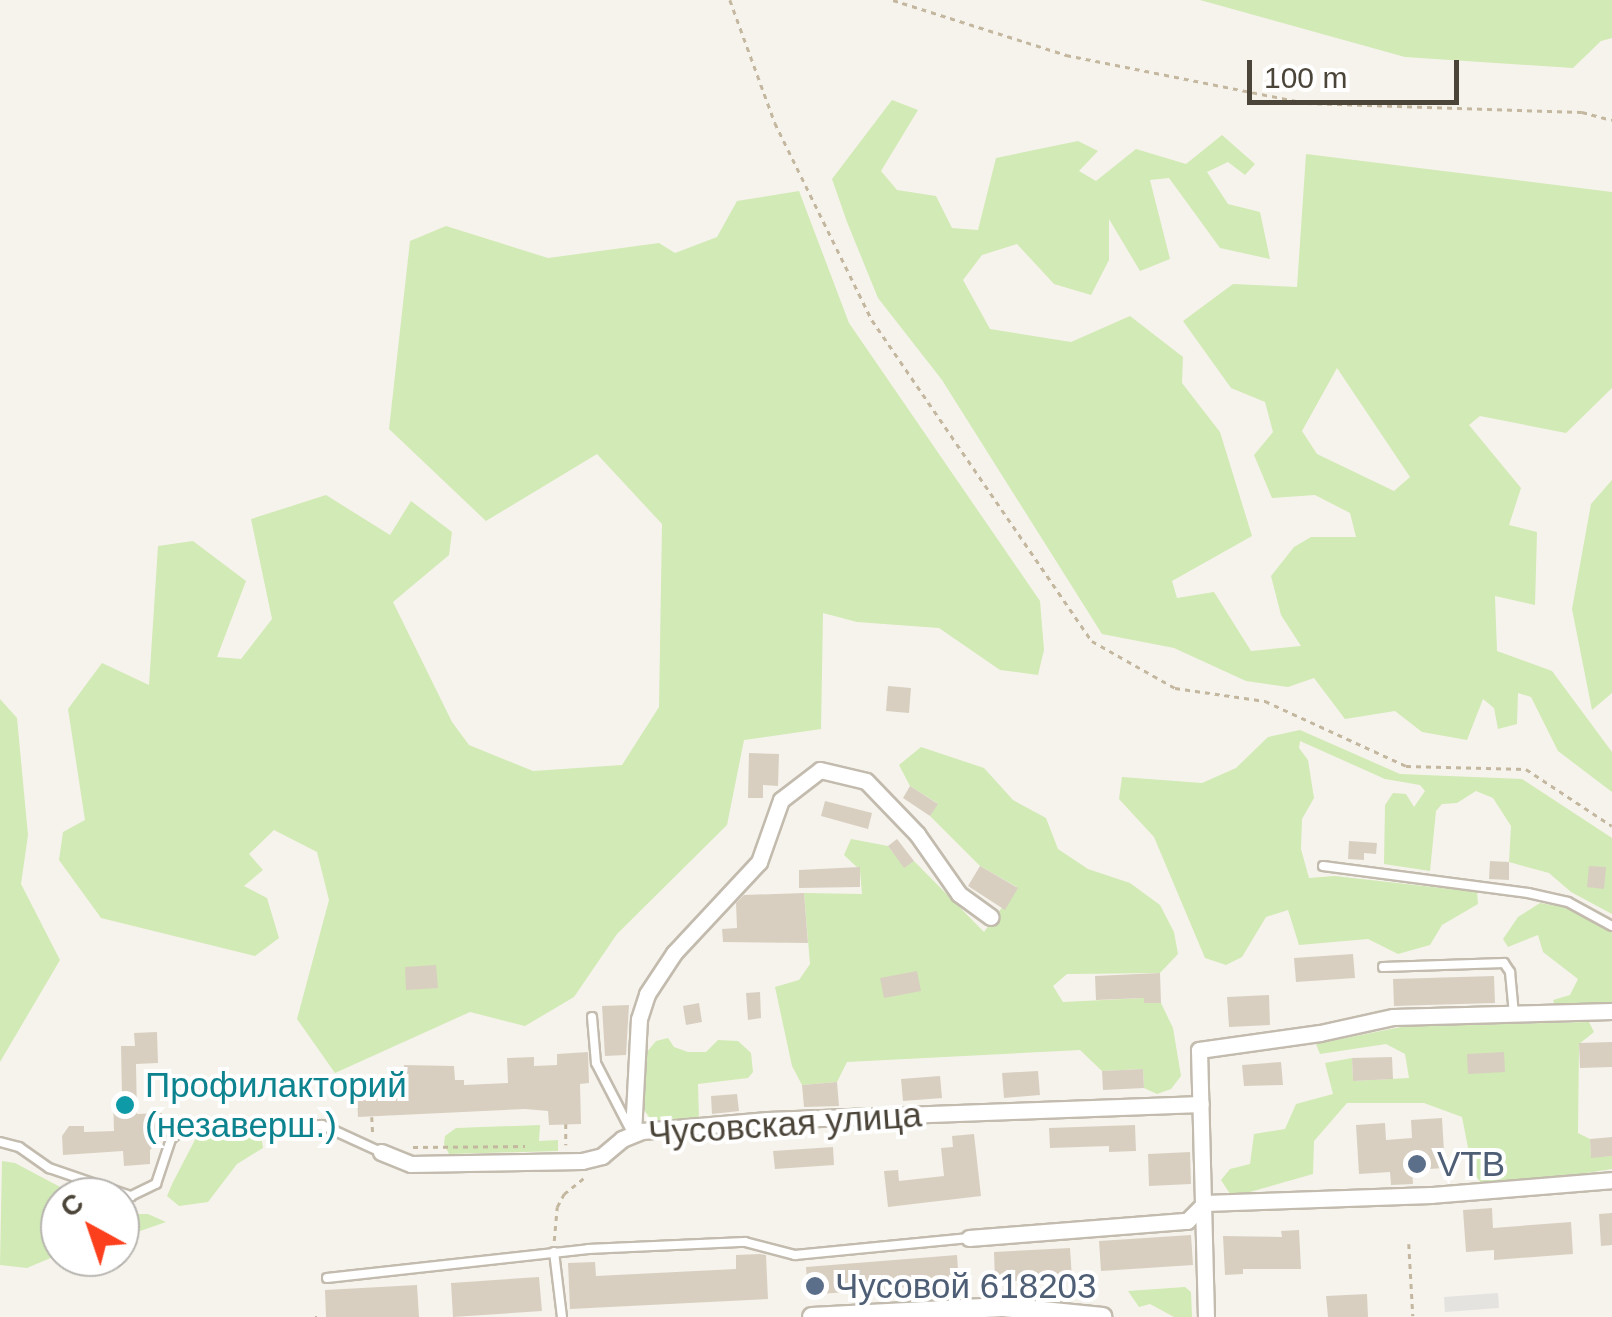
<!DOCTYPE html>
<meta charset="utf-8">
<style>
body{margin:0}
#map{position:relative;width:1612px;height:1317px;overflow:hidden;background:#f6f3ec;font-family:Helvetica,sans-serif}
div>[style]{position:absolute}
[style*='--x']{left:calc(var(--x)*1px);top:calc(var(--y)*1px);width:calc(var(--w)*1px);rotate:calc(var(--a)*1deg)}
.green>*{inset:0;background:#d2eab5}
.parking>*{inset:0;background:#e5e3e0}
.building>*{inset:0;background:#d8cfc1}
.path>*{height:2.5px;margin-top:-1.25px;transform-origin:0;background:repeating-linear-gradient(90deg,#c4b79f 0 5px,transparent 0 10px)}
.roads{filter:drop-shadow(2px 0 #c2bbae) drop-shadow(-2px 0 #c2bbae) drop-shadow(0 2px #c2bbae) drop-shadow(0 -2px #c2bbae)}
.service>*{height:8px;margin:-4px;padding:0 4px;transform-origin:4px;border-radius:4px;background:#fff}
.minor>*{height:15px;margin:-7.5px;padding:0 7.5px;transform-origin:7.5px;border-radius:7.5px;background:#fff}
.tertiary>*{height:18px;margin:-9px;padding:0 9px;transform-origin:9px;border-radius:9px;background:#fff}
.dots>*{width:28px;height:28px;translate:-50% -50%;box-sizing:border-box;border:5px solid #fff;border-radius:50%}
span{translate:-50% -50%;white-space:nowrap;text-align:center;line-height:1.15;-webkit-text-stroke:8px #fff;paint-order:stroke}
.culture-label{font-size:35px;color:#0d838f}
.left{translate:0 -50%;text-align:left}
.street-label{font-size:35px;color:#4b4439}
.service-label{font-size:35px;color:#4e5e75}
.north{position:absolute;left:40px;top:1177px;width:100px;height:100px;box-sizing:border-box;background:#fff;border:2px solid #b7b4b0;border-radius:50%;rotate:320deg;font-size:28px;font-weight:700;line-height:40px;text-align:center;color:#4b4439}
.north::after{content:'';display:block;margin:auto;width:35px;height:45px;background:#fc3f1d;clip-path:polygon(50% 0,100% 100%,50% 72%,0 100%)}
.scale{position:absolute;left:1247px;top:60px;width:212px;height:45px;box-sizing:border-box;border:5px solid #4b4439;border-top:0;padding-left:12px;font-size:30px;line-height:35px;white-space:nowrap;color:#4b4439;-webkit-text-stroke:8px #fff;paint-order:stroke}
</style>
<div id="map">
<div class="green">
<i style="clip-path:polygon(1200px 0,1612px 0,1612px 38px,1601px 41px,1573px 68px,1405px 57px)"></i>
<i style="clip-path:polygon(evenodd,892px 100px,918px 110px,881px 171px,897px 190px,936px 196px,952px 228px,978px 230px,996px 158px,1078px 141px,1098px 151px,1079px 171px,1096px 181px,1136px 149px,1186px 164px,1222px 135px,1255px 164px,1245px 175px,1228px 162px,1207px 172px,1228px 204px,1260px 212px,1270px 259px,1220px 248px,1169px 178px,1150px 180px,1170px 259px,1140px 271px,1109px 219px,1109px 260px,1091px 295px,1054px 284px,1017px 244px,982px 255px,963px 280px,990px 329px,1071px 342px,1130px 316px,1183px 357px,1182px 383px,1220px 432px,1252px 536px,1172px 581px,1177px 598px,1214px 592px,1251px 651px,1301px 646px,1281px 615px,1271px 576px,1294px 547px,1311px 537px,1356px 537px,1350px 513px,1315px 495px,1272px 498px,1254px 455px,1273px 432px,1265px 402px,1231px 388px,1183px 321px,1233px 284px,1297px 287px,1306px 154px,1612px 192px,1612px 388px,1566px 433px,1480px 416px,1469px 425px,1521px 488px,1509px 525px,1537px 532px,1535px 605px,1495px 596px,1497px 651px,1552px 671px,1612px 752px,1612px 792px,1558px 751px,1531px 697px,1518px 693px,1517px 724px,1498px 729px,1494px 708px,1483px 699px,1467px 740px,1422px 732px,1395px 711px,1345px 719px,1314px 678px,1288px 687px,1246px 681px,1174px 648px,1102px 634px,942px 380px,878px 298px,847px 222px,832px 179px,892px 100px,1337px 368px,1410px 477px,1394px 491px,1317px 454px,1302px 431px,1337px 368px)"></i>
<i style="clip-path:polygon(799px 191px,849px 323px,1040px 601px,1044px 650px,1038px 675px,1000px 670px,939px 628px,857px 622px,823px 613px,821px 729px,744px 740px,727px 825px,617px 934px,574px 997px,525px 1026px,470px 1012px,335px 1073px,297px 1019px,329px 900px,317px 852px,274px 830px,249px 854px,263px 870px,244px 886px,267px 898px,279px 938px,255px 956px,101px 918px,59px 860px,63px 832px,85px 820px,68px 709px,102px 663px,149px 685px,158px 546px,193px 541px,246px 581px,217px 657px,241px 659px,272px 619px,251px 519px,326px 495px,390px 535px,411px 501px,452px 532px,449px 555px,393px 602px,452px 722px,469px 745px,533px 771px,622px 765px,659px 707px,662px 524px,597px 454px,486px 521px,389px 429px,410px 241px,446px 226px,548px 258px,659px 243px,675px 253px,717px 237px,737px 201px)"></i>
<i style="clip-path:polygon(1612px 480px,1612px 693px,1592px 710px,1572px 609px,1591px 504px)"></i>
<i style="clip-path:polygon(0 699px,17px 718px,28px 835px,21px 884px,60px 960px,0 1062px)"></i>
<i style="clip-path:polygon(1300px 730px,1400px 774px,1522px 779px,1612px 838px,1612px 914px,1571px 892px,1549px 873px,1509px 862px,1511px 826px,1493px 798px,1476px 791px,1457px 803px,1442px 804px,1436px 811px,1430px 871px,1384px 864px,1385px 805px,1393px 793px,1406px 794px,1414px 807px,1425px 791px,1420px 785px,1385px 779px,1300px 741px,1299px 748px,1308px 760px,1314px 798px,1302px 819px,1301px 849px,1309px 878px,1335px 876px,1477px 892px,1478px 904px,1442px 925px,1430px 945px,1398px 954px,1368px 939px,1299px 945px,1288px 910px,1266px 917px,1242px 957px,1226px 965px,1205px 958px,1154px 837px,1119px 799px,1122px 777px,1202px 783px,1236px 768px,1268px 737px)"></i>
<i style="clip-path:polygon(921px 747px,984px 768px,1013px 800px,1046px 818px,1058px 849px,1088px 869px,1130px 883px,1160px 905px,1174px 932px,1178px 954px,1160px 973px,1067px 974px,1053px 986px,1063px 1002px,1144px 998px,1145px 1003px,1161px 1003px,1173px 1028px,1181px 1076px,1171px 1089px,1157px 1094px,1144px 1088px,1143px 1069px,1102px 1071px,1080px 1050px,847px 1062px,837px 1082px,802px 1085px,792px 1066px,775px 987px,799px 980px,810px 964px,804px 893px,862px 894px,860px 870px,844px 855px,851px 839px,888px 846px,904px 867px,914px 861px,984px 932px,1017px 887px,980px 866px,930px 816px,937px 803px,910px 786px,899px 765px)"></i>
<i style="clip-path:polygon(1540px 903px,1569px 908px,1612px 931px,1612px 1002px,1555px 1005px,1553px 1000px,1570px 995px,1578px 979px,1543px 952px,1538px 935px,1508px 947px,1503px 939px,1518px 917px)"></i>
<i style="clip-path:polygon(1589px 1022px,1594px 1032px,1579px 1044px,1578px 1133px,1590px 1139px,1591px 1157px,1612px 1156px,1612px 1169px,1511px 1185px,1483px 1185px,1473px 1173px,1462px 1117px,1424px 1103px,1347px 1103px,1314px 1141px,1313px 1174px,1232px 1197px,1221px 1180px,1230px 1169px,1250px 1164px,1254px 1134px,1285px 1129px,1296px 1104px,1333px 1094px,1325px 1063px,1352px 1058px,1353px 1081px,1409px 1078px,1405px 1054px,1386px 1044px,1320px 1054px,1316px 1044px,1406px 1026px)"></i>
<i style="clip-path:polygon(668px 1038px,674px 1047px,688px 1052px,706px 1052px,718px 1040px,738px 1041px,751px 1053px,753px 1072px,748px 1078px,698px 1084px,699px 1120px,654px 1124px,642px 1107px,646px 1053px,656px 1041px)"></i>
<i style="clip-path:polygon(540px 1125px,539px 1141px,558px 1140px,558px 1151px,449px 1154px,444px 1144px,445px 1136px,456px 1128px)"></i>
<i style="clip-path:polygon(213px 1133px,261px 1135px,263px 1148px,237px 1164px,208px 1202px,179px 1206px,167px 1196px,173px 1182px,197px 1136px)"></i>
<i style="clip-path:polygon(2px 1161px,15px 1163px,79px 1197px,60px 1197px,60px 1254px,27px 1268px,0 1265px)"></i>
<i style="clip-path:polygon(120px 1214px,148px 1214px,166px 1222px,120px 1238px)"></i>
<i style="clip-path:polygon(1185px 1287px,1191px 1292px,1192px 1317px,1174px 1317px,1150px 1304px,1139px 1307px,1128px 1291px)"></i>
</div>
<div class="parking">
<i style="clip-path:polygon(1498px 1293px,1499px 1308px,1445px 1312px,1444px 1297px)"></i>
</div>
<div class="building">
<i style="clip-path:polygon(888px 686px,911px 688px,909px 713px,886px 711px)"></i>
<i style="clip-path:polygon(749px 753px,779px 754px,778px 786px,763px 785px,763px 798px,748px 798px)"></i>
<i style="clip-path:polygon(910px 786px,938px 804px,930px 816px,903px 798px)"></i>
<i style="clip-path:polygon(825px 801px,872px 813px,868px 829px,821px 816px)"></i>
<i style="clip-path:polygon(897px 839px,914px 861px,904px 868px,888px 846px)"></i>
<i style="clip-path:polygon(1349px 841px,1377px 843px,1376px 854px,1364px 853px,1364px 860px,1348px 859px)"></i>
<i style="clip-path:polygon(1490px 861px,1509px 862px,1509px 880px,1489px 879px)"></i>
<i style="clip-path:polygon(980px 866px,1018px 888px,1005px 910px,968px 886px)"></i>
<i style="clip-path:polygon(1589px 866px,1606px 867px,1604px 889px,1587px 887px)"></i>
<i style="clip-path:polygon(860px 867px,860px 887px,799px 888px,799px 870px)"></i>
<i style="clip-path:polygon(804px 893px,808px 943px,723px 942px,722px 929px,737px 928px,736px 903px,744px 895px)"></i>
<i style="clip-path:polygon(1353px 954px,1355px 978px,1296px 982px,1294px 958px)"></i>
<i style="clip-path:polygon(436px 965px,438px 988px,406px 990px,405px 967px)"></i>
<i style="clip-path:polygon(917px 971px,921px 991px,884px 998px,880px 978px)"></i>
<i style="clip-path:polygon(1160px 973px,1161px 1003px,1144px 1003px,1144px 998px,1096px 1000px,1095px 976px)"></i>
<i style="clip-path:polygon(1494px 976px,1495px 1003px,1394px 1006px,1393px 979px)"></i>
<i style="clip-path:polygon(760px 992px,761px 1018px,748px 1020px,746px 993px)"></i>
<i style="clip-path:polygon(1269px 995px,1270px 1025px,1229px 1027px,1227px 997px)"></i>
<i style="clip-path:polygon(699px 1003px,702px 1022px,686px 1025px,683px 1006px)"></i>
<i style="clip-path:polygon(629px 1005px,626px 1055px,605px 1056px,602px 1006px)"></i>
<i style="clip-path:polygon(157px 1032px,158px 1063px,136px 1064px,137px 1114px,162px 1113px,163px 1138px,150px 1150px,150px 1164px,124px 1166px,123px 1151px,63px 1155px,62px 1136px,69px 1126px,84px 1126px,84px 1132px,114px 1131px,113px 1098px,122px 1097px,121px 1046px,135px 1046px,134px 1033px)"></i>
<i style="clip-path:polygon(1612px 1042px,1612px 1067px,1580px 1068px,1579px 1043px)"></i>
<i style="clip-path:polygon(588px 1052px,589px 1083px,580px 1084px,581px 1124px,549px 1125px,548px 1111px,525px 1109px,358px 1117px,357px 1094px,406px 1092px,404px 1065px,454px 1066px,455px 1080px,464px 1080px,464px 1085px,508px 1083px,507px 1058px,534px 1057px,534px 1066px,557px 1065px,557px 1054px)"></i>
<i style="clip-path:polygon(1504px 1052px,1505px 1072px,1468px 1074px,1467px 1054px)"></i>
<i style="clip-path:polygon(1392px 1057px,1393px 1079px,1353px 1081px,1352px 1058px)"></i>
<i style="clip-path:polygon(1281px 1062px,1283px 1085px,1244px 1086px,1242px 1065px)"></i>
<i style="clip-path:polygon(1143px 1069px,1144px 1088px,1103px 1090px,1102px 1071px)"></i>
<i style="clip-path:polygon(1038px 1071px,1040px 1095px,1004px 1098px,1002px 1073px)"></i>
<i style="clip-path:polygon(940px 1076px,942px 1098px,903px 1101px,901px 1079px)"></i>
<i style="clip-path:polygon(837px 1082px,839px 1106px,804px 1107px,802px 1085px)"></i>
<i style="clip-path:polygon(737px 1094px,739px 1111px,712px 1114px,711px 1096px)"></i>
<i style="clip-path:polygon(1442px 1118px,1445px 1168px,1412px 1170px,1413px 1184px,1391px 1185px,1390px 1172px,1359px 1174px,1356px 1125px,1385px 1123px,1386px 1140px,1412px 1138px,1411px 1120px)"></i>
<i style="clip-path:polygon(1135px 1125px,1136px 1151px,1109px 1152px,1109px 1146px,1050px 1148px,1049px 1128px)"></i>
<i style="clip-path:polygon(974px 1134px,981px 1196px,888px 1207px,884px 1171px,898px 1170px,899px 1181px,944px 1176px,941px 1148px,953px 1147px,952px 1136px)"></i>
<i style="clip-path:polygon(1612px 1137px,1612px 1156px,1591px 1158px,1590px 1139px)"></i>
<i style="clip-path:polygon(833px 1147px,834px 1165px,775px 1169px,773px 1151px)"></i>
<i style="clip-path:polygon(1190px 1152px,1191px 1184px,1149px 1186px,1148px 1154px)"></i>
<i style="clip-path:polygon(1492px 1208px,1493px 1228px,1571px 1222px,1573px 1254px,1494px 1260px,1494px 1250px,1466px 1252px,1463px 1210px)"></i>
<i style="clip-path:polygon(1612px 1213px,1612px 1245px,1601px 1246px,1599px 1214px)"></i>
<i style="clip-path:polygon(1299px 1230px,1301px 1269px,1243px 1269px,1243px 1274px,1225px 1275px,1223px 1236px,1282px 1237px,1281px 1231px)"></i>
<i style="clip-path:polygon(1191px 1235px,1193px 1265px,1101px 1271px,1099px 1241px)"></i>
<i style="clip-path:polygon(1070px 1248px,1072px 1278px,995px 1282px,994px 1252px)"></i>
<i style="clip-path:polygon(760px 1254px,766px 1255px,768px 1299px,570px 1309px,568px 1263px,595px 1262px,596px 1276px,736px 1269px,736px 1255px)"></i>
<i style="clip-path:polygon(957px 1255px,959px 1283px,808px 1295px,806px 1267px)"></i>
<i style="clip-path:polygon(539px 1277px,542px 1311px,453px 1317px,451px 1283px)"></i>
<i style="clip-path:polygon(417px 1285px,419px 1317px,326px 1317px,325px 1290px)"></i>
<i style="clip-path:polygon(1367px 1294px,1368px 1317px,1328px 1317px,1326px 1296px)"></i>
</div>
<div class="path">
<i style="--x:730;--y:0;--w:131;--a:69.9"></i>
<i style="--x:775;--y:123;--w:220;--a:63.8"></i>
<i style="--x:872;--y:320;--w:389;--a:55.6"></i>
<i style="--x:1092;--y:641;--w:95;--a:29.5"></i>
<i style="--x:1175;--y:688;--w:91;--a:8.2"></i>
<i style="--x:1265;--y:701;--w:155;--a:24.7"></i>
<i style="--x:1406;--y:766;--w:120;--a:1.4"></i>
<i style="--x:1526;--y:769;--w:103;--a:33.5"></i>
<i style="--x:893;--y:0;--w:182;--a:17.6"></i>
<i style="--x:1066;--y:55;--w:246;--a:11.3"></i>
<i style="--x:1307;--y:103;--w:275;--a:1.9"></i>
<i style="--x:1582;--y:112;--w:31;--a:15"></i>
<i style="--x:372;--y:1117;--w:18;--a:87"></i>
<i style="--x:566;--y:1124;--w:21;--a:90"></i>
<i style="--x:413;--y:1147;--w:112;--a:-0.5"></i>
<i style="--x:554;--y:1241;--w:34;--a:-85"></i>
<i style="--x:557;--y:1207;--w:15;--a:-62"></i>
<i style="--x:564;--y:1194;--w:28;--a:-39"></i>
<i style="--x:1409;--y:1244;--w:72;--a:86.8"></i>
<i style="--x:315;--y:1317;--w:2;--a:0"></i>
</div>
<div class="roads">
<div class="service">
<i style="--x:1323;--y:866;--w:207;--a:7.5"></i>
<i style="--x:1528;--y:893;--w:41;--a:12.7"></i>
<i style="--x:1568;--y:902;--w:50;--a:28.6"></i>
<i style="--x:1383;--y:967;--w:121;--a:-1.9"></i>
<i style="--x:1504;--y:963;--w:11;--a:56"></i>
<i style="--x:1510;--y:972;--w:42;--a:84.6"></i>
<i style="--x:592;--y:1017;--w:46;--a:85"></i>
<i style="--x:596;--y:1063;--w:74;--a:62.7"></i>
<i style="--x:0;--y:1142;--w:20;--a:15"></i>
<i style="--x:19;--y:1147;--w:37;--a:35"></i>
<i style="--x:49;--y:1168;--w:87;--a:18.9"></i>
<i style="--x:131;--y:1196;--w:28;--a:-26"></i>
<i style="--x:156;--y:1184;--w:47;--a:-71.6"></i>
<i style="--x:171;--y:1139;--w:16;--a:-40"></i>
<i style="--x:183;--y:1129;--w:139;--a:-1.6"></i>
<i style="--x:322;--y:1125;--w:65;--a:24.6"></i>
<i style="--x:554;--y:1252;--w:65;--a:83"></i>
<i style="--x:327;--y:1278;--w:263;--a:-6.3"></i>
<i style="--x:588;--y:1249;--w:157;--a:-2.6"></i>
<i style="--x:745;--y:1242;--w:52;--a:14.6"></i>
<i style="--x:795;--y:1255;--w:175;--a:-5.6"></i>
</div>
<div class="minor">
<i style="--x:633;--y:1133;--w:114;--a:-87"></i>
<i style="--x:639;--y:1019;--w:26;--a:-72"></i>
<i style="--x:647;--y:994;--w:49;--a:-56.6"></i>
<i style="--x:674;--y:953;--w:125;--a:-47"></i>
<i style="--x:759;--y:862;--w:66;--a:-70.5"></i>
<i style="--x:781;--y:800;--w:49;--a:-37.6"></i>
<i style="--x:820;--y:770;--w:47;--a:13.4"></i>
<i style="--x:866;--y:781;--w:74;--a:46.1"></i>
<i style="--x:917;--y:834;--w:73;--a:55"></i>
<i style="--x:959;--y:894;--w:39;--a:36"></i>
<i style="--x:381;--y:1152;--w:32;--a:22"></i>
<i style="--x:411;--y:1164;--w:171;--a:-1"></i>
<i style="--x:582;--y:1161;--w:21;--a:-14"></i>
<i style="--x:602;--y:1156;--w:26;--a:-40"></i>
<i style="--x:622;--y:1139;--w:22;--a:-22"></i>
<i style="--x:642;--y:1131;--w:126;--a:-5"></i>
<i style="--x:768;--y:1120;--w:433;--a:-2.1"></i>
<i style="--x:969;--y:1238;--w:219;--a:-4.5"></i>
<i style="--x:1187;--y:1221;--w:25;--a:-45"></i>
<i style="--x:1205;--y:1203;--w:226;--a:-2"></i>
<i style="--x:1431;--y:1195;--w:182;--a:-4.7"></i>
<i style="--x:1206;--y:1317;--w:267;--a:-91.5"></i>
<i style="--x:1199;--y:1050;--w:122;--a:-8"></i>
<i style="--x:1320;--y:1033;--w:75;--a:-12.4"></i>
<i style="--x:1393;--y:1017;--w:219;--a:-1.6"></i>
</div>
<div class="tertiary">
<i style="--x:812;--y:1317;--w:191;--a:-3"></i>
<i style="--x:1003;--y:1307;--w:100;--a:5.7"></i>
</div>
</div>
<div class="dots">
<i style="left:125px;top:1105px;background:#0f9aa8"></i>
<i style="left:1417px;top:1164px;background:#5c6f8a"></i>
<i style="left:815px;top:1286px;background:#5c6f8a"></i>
</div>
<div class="culture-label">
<span class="left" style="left:145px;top:1105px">Профилакторий<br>(незаверш.)</span>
</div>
<div class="street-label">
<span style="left:785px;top:1124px;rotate:-4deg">Чусовская улица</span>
</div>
<div class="service-label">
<span class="left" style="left:1437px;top:1164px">VTB</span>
<span class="left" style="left:835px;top:1286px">Чусовой 618203</span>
</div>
<div class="north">С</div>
<div class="scale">100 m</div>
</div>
